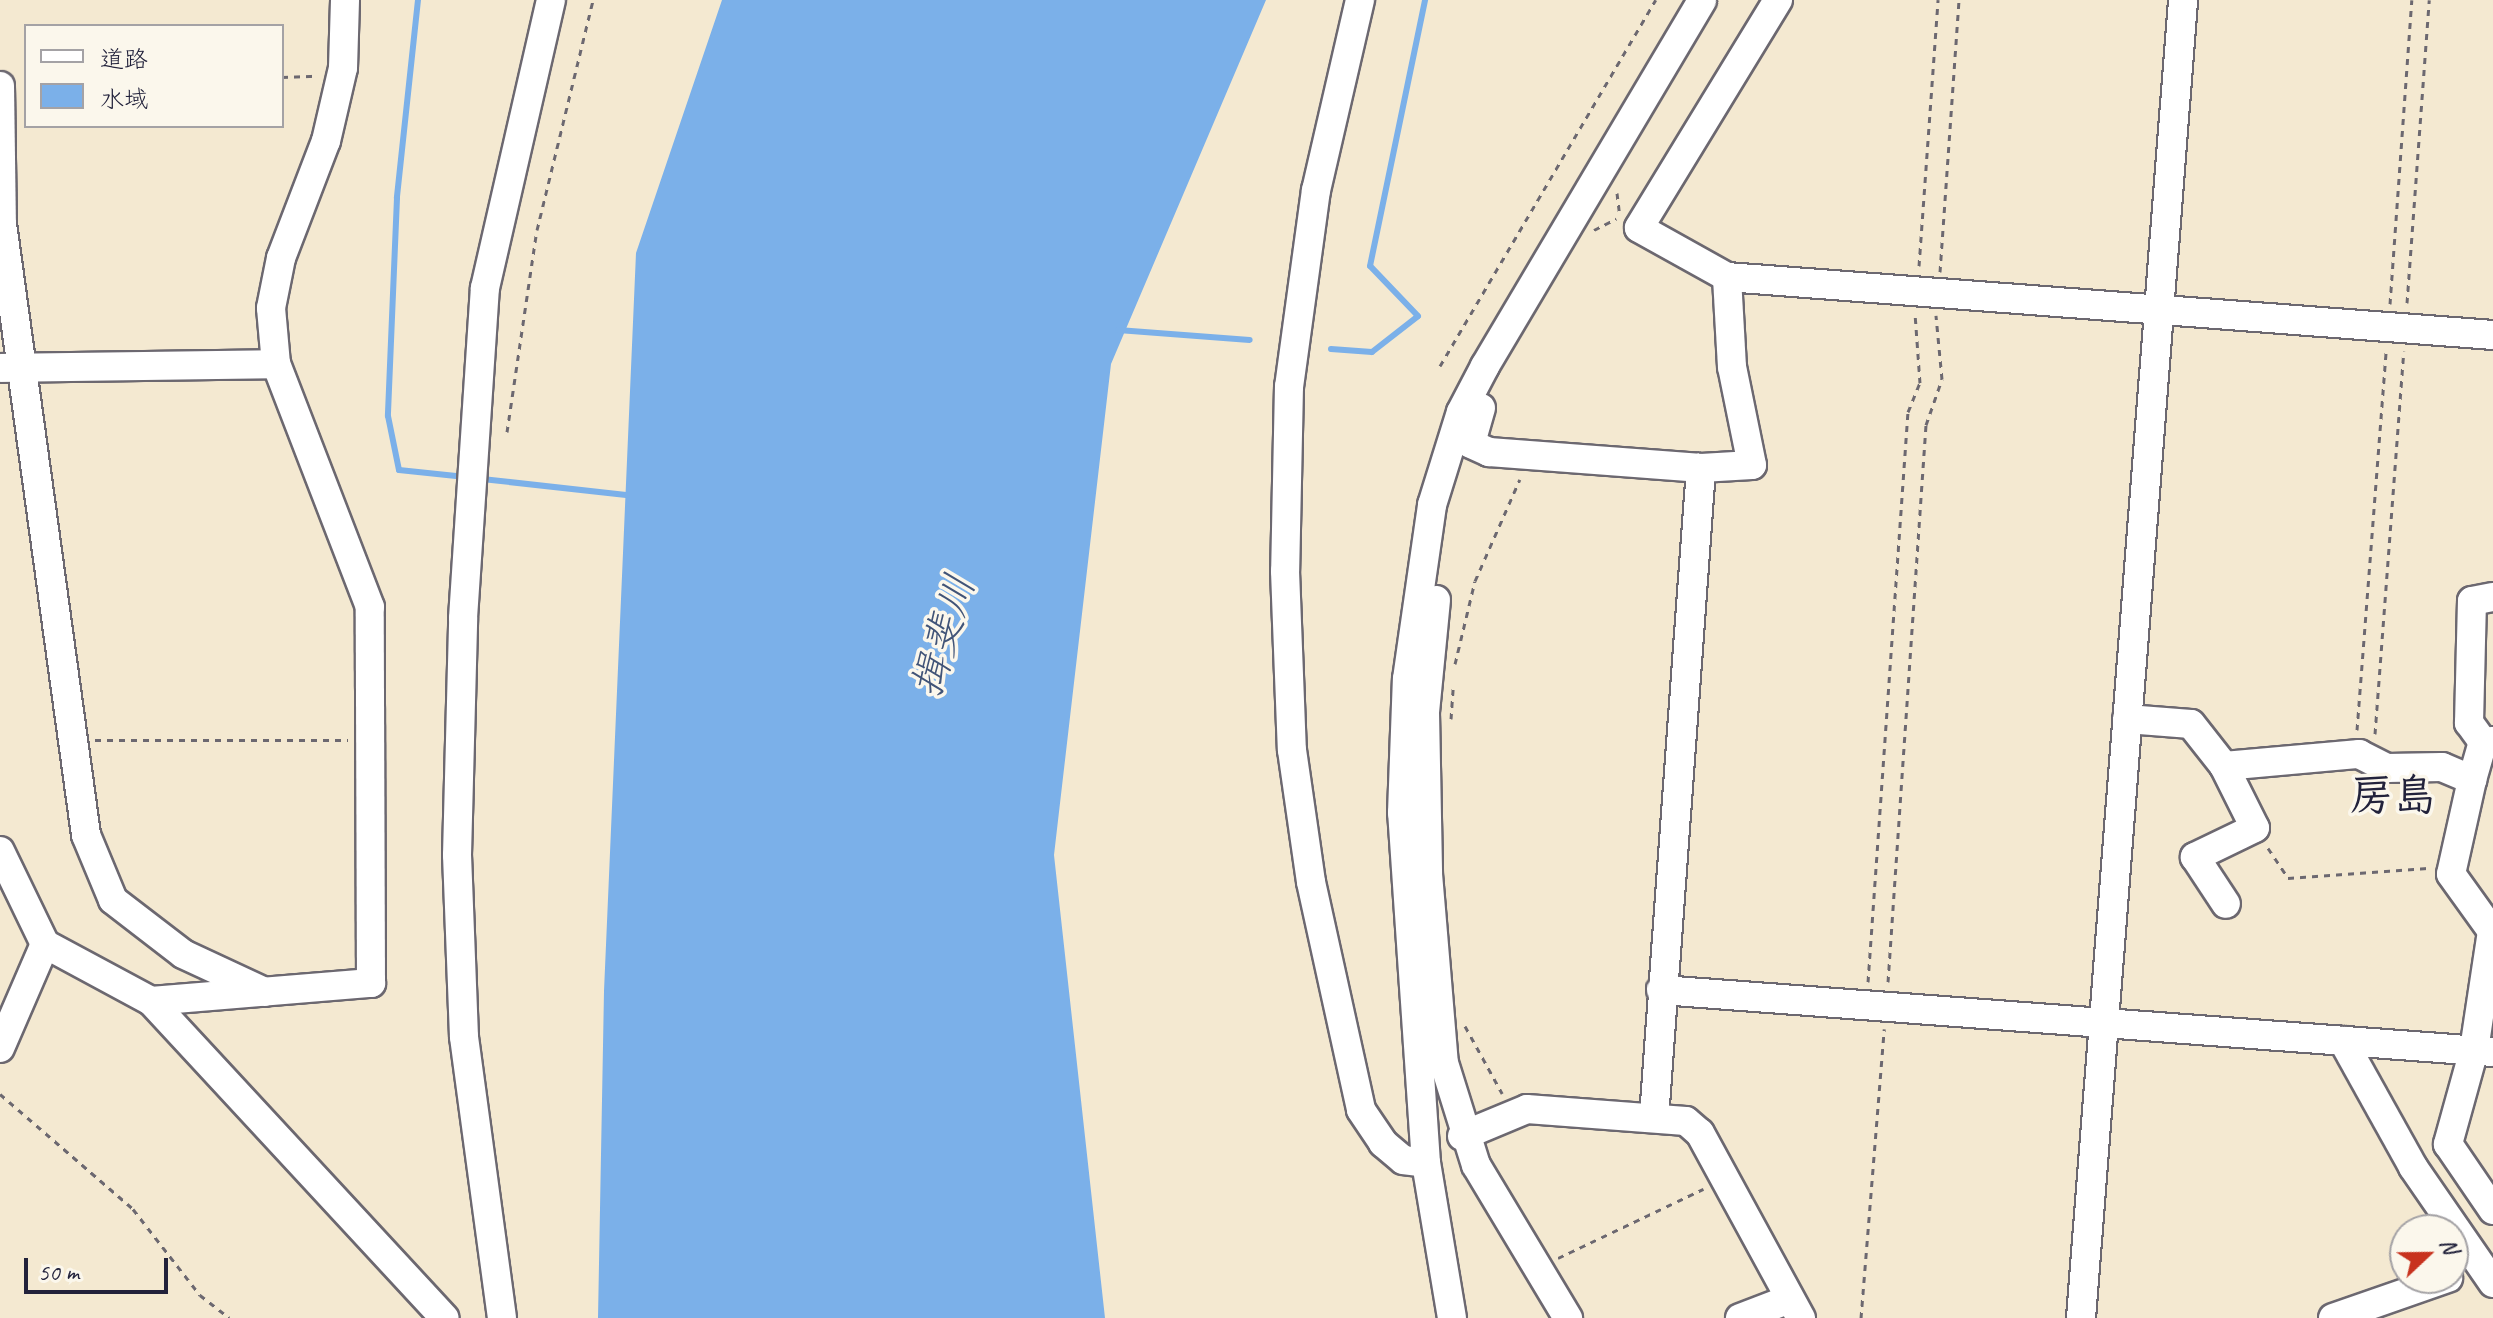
<!DOCTYPE html>
<meta charset="utf-8">
<style>
body{margin:0}
#map{position:relative;width:2493px;height:1318px;overflow:hidden;background:#f4e9d1;font-family:Caveat,"Klee One",sans-serif}
div>[style]{position:absolute}
[style*='--x']{left:calc(var(--x)*1px);top:calc(var(--y)*1px);width:calc(var(--w)*1px);rotate:calc(var(--a)*1deg)}
.water>*{inset:0;background:#7bb0e9}
.stream>*{height:6px;margin:-3px;padding:0 3px;transform-origin:3px;border-radius:3px;background:#7bb0e9}
.path>*{height:3px;margin-top:-1.5px;transform-origin:0;background:repeating-linear-gradient(90deg,#6c6870 0 6px,transparent 0 12px)}
.roads{filter:drop-shadow(2px 0 #6c6870) drop-shadow(-2px 0 #6c6870) drop-shadow(0 2px #6c6870) drop-shadow(0 -2px #6c6870)}
.minor>*{height:28px;margin:-14px;padding:0 14px;transform-origin:14px;border-radius:14px;background:#fff}
span{translate:-50% -50%;white-space:nowrap;text-align:center;line-height:1.15;-webkit-text-stroke:7px #fbf7ec;paint-order:stroke}
.water-label{font-size:42px;color:#415478;font-style:italic}
.quarter-label{font-size:44px;color:#22223b;font-weight:700}
.legend{position:absolute;left:24px;top:24px;width:260px;height:104px;box-sizing:border-box;background:#fbf7ec;border:2px solid #a4a2a5;margin:0;padding:10px 14px;list-style:none;font-size:24px;color:#22223b}
.legend li{display:flex;align-items:center;gap:16px;height:40px}
.legend b{width:40px;border:2px solid #a4a2a5}
.north{position:absolute;left:2389px;top:1214px;width:80px;height:80px;box-sizing:border-box;background:#fbf7ec;border:2px solid #a4a2a5;border-radius:50%;rotate:68deg;font-size:22px;font-weight:700;line-height:32px;text-align:center;color:#22223b}
.north::after{content:'';display:block;margin:auto;width:28px;height:36px;background:#c8321e;clip-path:polygon(50% 0,100% 100%,50% 72%,0 100%)}
.scale{position:absolute;left:24px;top:1258px;width:144px;height:36px;box-sizing:border-box;border:4px solid #22223b;border-top:0;padding-left:10px;font-size:24px;line-height:28px;white-space:nowrap;color:#22223b;-webkit-text-stroke:6px #fbf7ec;paint-order:stroke}
</style>
<div id="map">
<div class="water">
<i style="clip-path:polygon(722px 0,1266px 0,1111px 364px,1054px 855px,1105px 1318px,598px 1318px,604px 991px,636px 253px)"></i>
</div>
<div class="stream">
<i style="--x:418;--y:0;--w:199;--a:96.1"></i>
<i style="--x:397;--y:198;--w:218;--a:92.4"></i>
<i style="--x:388;--y:416;--w:55;--a:78.5"></i>
<i style="--x:399;--y:470;--w:67;--a:6"></i>
<i style="--x:1118;--y:330;--w:132;--a:4.3"></i>
<i style="--x:1331;--y:349;--w:41;--a:4.2"></i>
<i style="--x:1372;--y:352;--w:58;--a:-38"></i>
<i style="--x:1418;--y:316;--w:69;--a:-133.8"></i>
<i style="--x:1370;--y:266;--w:272;--a:-78.3"></i>
<i style="--x:482;--y:479;--w:145;--a:6.3"></i>
</div>
<div class="path">
<i style="--x:282;--y:77;--w:35;--a:-2"></i>
<i style="--x:1617;--y:193;--w:23;--a:83"></i>
<i style="--x:1594;--y:230;--w:25;--a:-27"></i>
<i style="--x:1919;--y:266;--w:267;--a:-85.9"></i>
<i style="--x:1940;--y:272;--w:273;--a:-86"></i>
<i style="--x:2407;--y:303;--w:304;--a:-85.8"></i>
<i style="--x:2390;--y:304;--w:305;--a:-85.9"></i>
<i style="--x:1440;--y:366;--w:425;--a:-59.5"></i>
<i style="--x:507;--y:432;--w:204;--a:-81.6"></i>
<i style="--x:537;--y:230;--w:237;--a:-76.3"></i>
<i style="--x:1455;--y:664;--w:85;--a:-76.5"></i>
<i style="--x:1475;--y:581;--w:111;--a:-66.2"></i>
<i style="--x:1451;--y:719;--w:32;--a:-86"></i>
<i style="--x:2357;--y:730;--w:380;--a:-85.6"></i>
<i style="--x:2375;--y:734;--w:384;--a:-85.7"></i>
<i style="--x:95;--y:740;--w:253;--a:0"></i>
<i style="--x:2268;--y:848;--w:36;--a:56"></i>
<i style="--x:2288;--y:878;--w:140;--a:-4.1"></i>
<i style="--x:1868;--y:982;--w:571;--a:-85.99"></i>
<i style="--x:1908;--y:412;--w:31;--a:-68"></i>
<i style="--x:1920;--y:383;--w:69;--a:-94.1"></i>
<i style="--x:1888;--y:982;--w:558;--a:-86.1"></i>
<i style="--x:1926;--y:425;--w:49;--a:-70.8"></i>
<i style="--x:1942;--y:379;--w:64;--a:-95.4"></i>
<i style="--x:1465;--y:1026;--w:77;--a:61.1"></i>
<i style="--x:0;--y:1094;--w:176;--a:40.8"></i>
<i style="--x:133;--y:1209;--w:109;--a:52.1"></i>
<i style="--x:200;--y:1295;--w:37;--a:38"></i>
<i style="--x:1558;--y:1258;--w:161;--a:-25.4"></i>
<i style="--x:1861;--y:1318;--w:290;--a:-85.4"></i>
</div>
<div class="roads">
<div class="minor">
<i style="--x:1360;--y:0;--w:195;--a:103"></i>
<i style="--x:1316;--y:190;--w:198;--a:97.8"></i>
<i style="--x:1289;--y:386;--w:185;--a:91.2"></i>
<i style="--x:1285;--y:571;--w:179;--a:87.8"></i>
<i style="--x:1292;--y:750;--w:133;--a:81.8"></i>
<i style="--x:1311;--y:882;--w:233;--a:77.6"></i>
<i style="--x:1361;--y:1110;--w:40;--a:56"></i>
<i style="--x:1383;--y:1143;--w:26;--a:40"></i>
<i style="--x:1403;--y:1160;--w:23;--a:7"></i>
<i style="--x:1778;--y:0;--w:267;--a:121.4"></i>
<i style="--x:1639;--y:228;--w:101;--a:29.1"></i>
<i style="--x:1727;--y:277;--w:768;--a:4.33"></i>
<i style="--x:0;--y:86;--w:138;--a:89.2"></i>
<i style="--x:2;--y:224;--w:617;--a:82.17"></i>
<i style="--x:86;--y:835;--w:70;--a:67.4"></i>
<i style="--x:113;--y:900;--w:88;--a:37.6"></i>
<i style="--x:183;--y:954;--w:90;--a:24.9"></i>
<i style="--x:1;--y:368;--w:275;--a:-0.8"></i>
<i style="--x:1481;--y:408;--w:37;--a:106"></i>
<i style="--x:1471;--y:444;--w:20;--a:24"></i>
<i style="--x:1489;--y:452;--w:213;--a:4.3"></i>
<i style="--x:1701;--y:468;--w:51;--a:-3.4"></i>
<i style="--x:1752;--y:465;--w:100;--a:-101.5"></i>
<i style="--x:1732;--y:367;--w:90;--a:-93.2"></i>
<i style="--x:1436;--y:600;--w:114;--a:95.6"></i>
<i style="--x:1425;--y:713;--w:161;--a:88.9"></i>
<i style="--x:1428;--y:874;--w:190;--a:85.2"></i>
<i style="--x:1444;--y:1063;--w:107;--a:72.6"></i>
<i style="--x:1476;--y:1165;--w:179;--a:59"></i>
<i style="--x:2127;--y:719;--w:64;--a:4.5"></i>
<i style="--x:2191;--y:724;--w:53;--a:51.8"></i>
<i style="--x:2224;--y:766;--w:136;--a:-5.1"></i>
<i style="--x:2359;--y:754;--w:31;--a:27"></i>
<i style="--x:2387;--y:768;--w:55;--a:-1"></i>
<i style="--x:2442;--y:767;--w:33;--a:23"></i>
<i style="--x:2472;--y:780;--w:40;--a:-74"></i>
<i style="--x:2483;--y:742;--w:10;--a:-6"></i>
<i style="--x:2483;--y:742;--w:24;--a:-126"></i>
<i style="--x:2469;--y:723;--w:122;--a:-88.6"></i>
<i style="--x:2472;--y:601;--w:21;--a:-11"></i>
<i style="--x:2224;--y:766;--w:69;--a:63.4"></i>
<i style="--x:2255;--y:828;--w:67;--a:154.2"></i>
<i style="--x:2195;--y:857;--w:56;--a:56.6"></i>
<i style="--x:2472;--y:780;--w:96;--a:102.6"></i>
<i style="--x:2451;--y:874;--w:70;--a:54.3"></i>
<i style="--x:2492;--y:931;--w:120;--a:98.6"></i>
<i style="--x:2474;--y:1050;--w:98;--a:105.5"></i>
<i style="--x:2448;--y:1144;--w:80;--a:55.7"></i>
<i style="--x:0;--y:851;--w:103;--a:64.2"></i>
<i style="--x:45;--y:944;--w:120;--a:28.3"></i>
<i style="--x:151;--y:1001;--w:432;--a:47.2"></i>
<i style="--x:1661;--y:990;--w:834;--a:4.26"></i>
<i style="--x:151;--y:1001;--w:221;--a:-4.7"></i>
<i style="--x:371;--y:983;--w:376;--a:-90.2"></i>
<i style="--x:370;--y:607;--w:261;--a:-111.1"></i>
<i style="--x:276;--y:364;--w:56;--a:-95.1"></i>
<i style="--x:271;--y:308;--w:51;--a:-78.7"></i>
<i style="--x:281;--y:258;--w:125;--a:-69"></i>
<i style="--x:326;--y:141;--w:75;--a:-76.9"></i>
<i style="--x:343;--y:68;--w:68;--a:-88.3"></i>
<i style="--x:2343;--y:1041;--w:144;--a:60.9"></i>
<i style="--x:2413;--y:1167;--w:141;--a:55.4"></i>
<i style="--x:0;--y:1048;--w:113;--a:-66.6"></i>
<i style="--x:1654;--y:1118;--w:652;--a:-85.86"></i>
<i style="--x:1462;--y:1136;--w:70;--a:-22.6"></i>
<i style="--x:1527;--y:1109;--w:159;--a:4.3"></i>
<i style="--x:1686;--y:1121;--w:18;--a:41"></i>
<i style="--x:1700;--y:1133;--w:211;--a:61.4"></i>
<i style="--x:502;--y:1318;--w:284;--a:-97.7"></i>
<i style="--x:464;--y:1037;--w:182;--a:-92.2"></i>
<i style="--x:457;--y:855;--w:237;--a:-88.5"></i>
<i style="--x:463;--y:618;--w:331;--a:-86.2"></i>
<i style="--x:485;--y:288;--w:295;--a:-77.1"></i>
<i style="--x:1452;--y:1318;--w:157;--a:-99.5"></i>
<i style="--x:1426;--y:1163;--w:351;--a:-93.9"></i>
<i style="--x:1402;--y:813;--w:134;--a:-87.9"></i>
<i style="--x:1407;--y:679;--w:176;--a:-81.8"></i>
<i style="--x:1432;--y:505;--w:97;--a:-72.7"></i>
<i style="--x:1461;--y:412;--w:52;--a:-62.4"></i>
<i style="--x:1485;--y:366;--w:425;--a:-59.3"></i>
<i style="--x:1740;--y:1318;--w:53;--a:-20.8"></i>
<i style="--x:2081;--y:1318;--w:1322;--a:-85.57"></i>
<i style="--x:2333;--y:1318;--w:122;--a:-19.2"></i>
</div>
</div>
<div class="water-label">
<span style="left:944px;top:636px;rotate:-73deg">揖斐川</span>
</div>
<div class="quarter-label">
<span style="left:2393px;top:796px">房島</span>
</div>
<ul class="legend">
<li><b style="height:10px;background:#fff"></b>道路</li>
<li><b style="height:22px;background:#7bb0e9"></b>水域</li>
</ul>
<div class="north">N</div>
<div class="scale">50 m</div>
</div>
